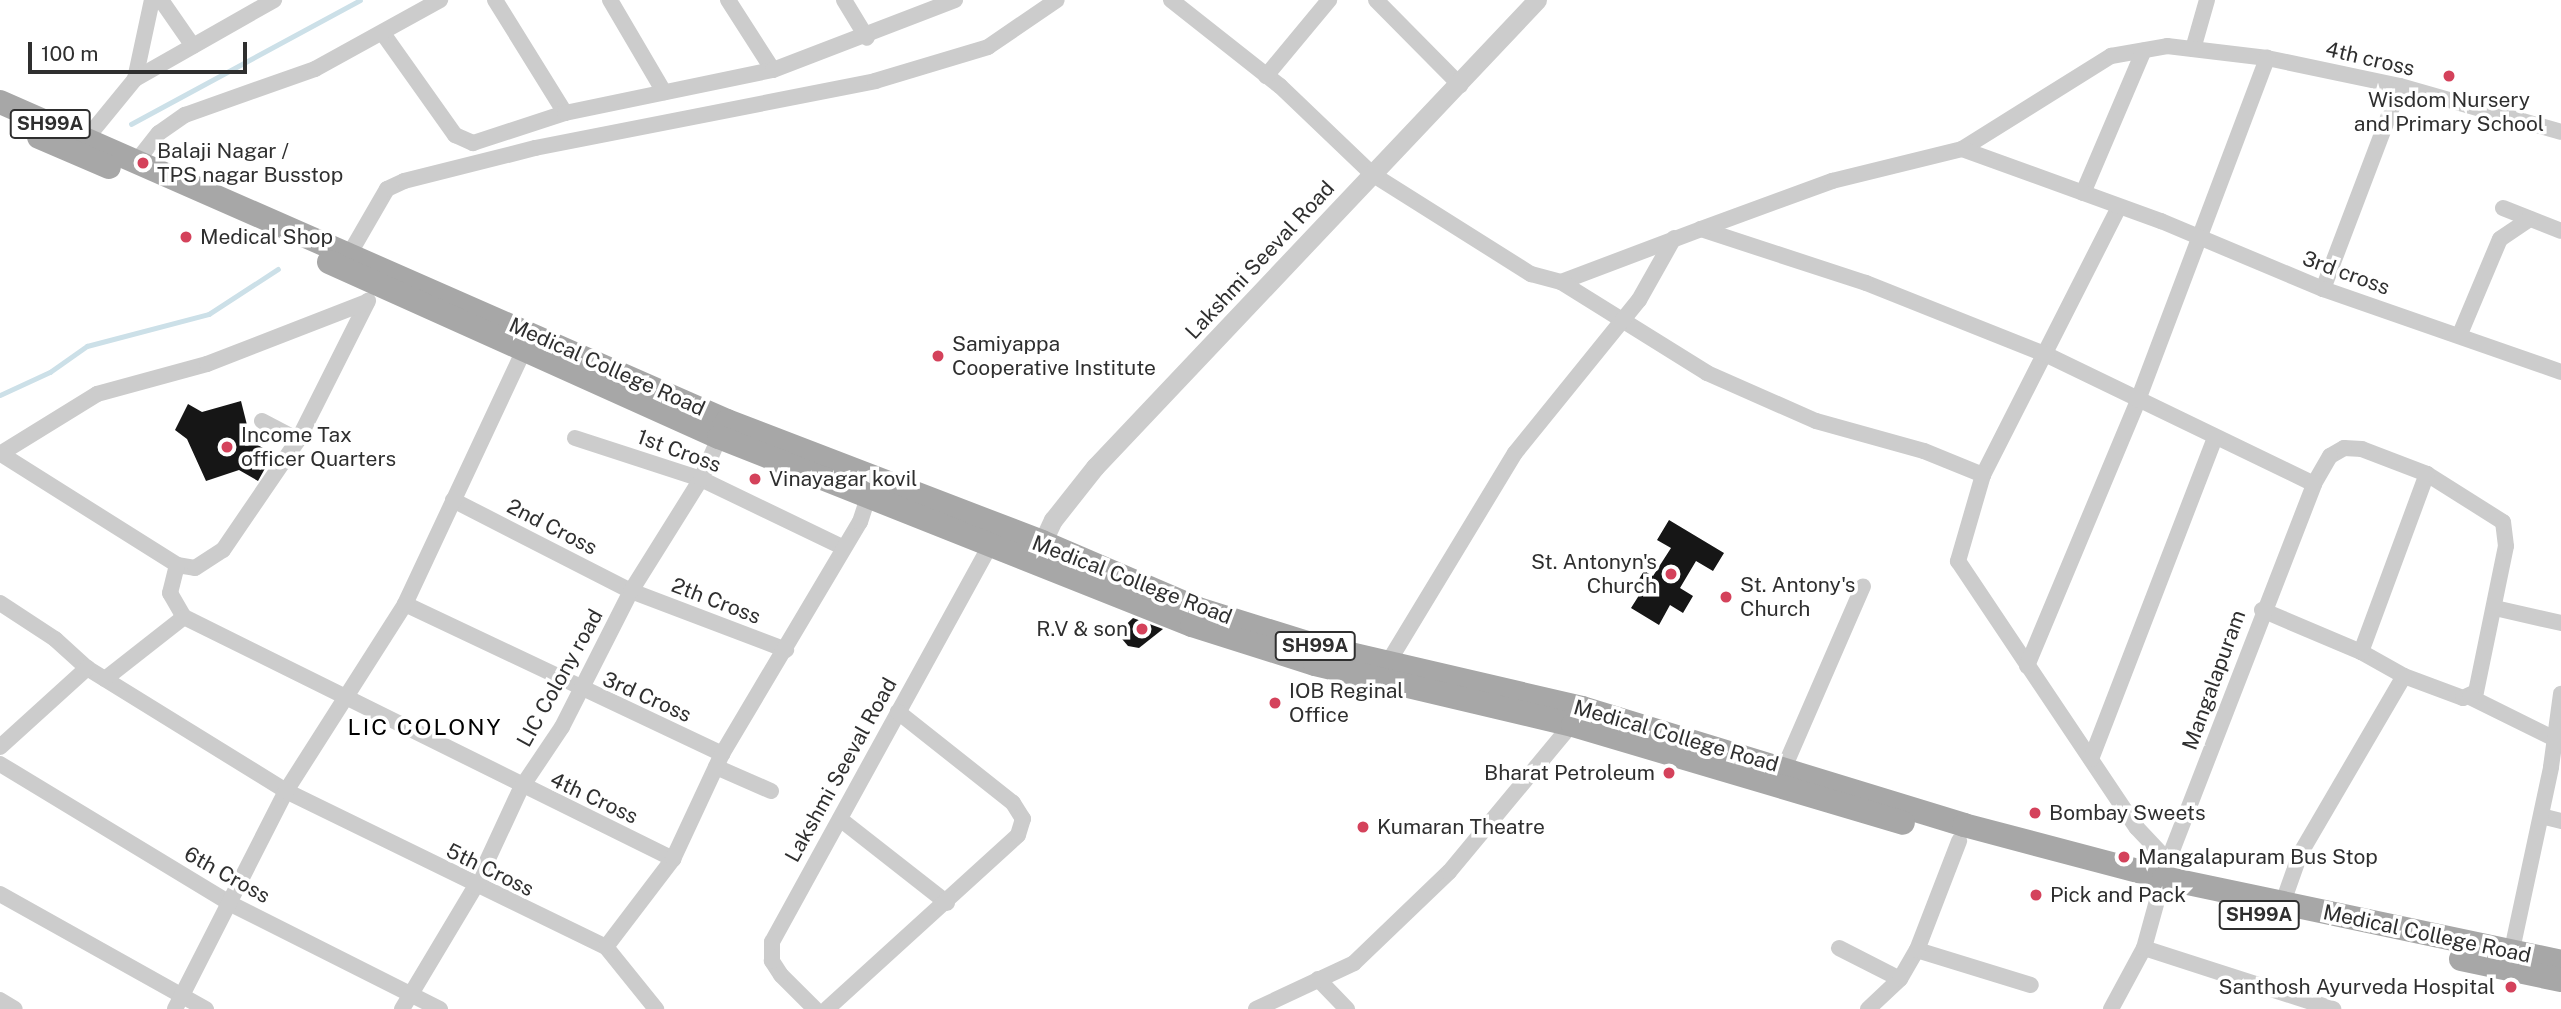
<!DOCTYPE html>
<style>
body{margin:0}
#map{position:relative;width:2561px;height:1009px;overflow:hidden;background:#fff;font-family:"Public Sans",sans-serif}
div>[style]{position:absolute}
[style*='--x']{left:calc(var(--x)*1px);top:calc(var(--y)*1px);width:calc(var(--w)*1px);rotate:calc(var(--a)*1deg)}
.stream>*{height:4.5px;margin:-2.25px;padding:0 2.25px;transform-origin:2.25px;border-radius:2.25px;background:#cce0e8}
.building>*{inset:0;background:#161616}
.minor>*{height:16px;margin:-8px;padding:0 8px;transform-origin:8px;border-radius:8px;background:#ccc}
.tertiary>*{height:19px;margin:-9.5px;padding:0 9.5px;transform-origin:9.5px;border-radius:9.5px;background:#ccc}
.primary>*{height:24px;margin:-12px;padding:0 12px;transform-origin:12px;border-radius:12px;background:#a7a7a7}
.dots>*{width:19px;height:19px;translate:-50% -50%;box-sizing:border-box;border:4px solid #fff;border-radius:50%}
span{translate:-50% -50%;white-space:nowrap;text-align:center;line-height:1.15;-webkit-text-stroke:7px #fff;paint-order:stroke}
.shield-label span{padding:2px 5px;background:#fff;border:2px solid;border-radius:5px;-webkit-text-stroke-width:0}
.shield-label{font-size:19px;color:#2f2f2f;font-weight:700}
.street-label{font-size:21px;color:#2f2f2f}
.poi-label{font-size:21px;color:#2f2f2f}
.left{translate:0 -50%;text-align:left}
.right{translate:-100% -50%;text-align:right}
.neighbourhood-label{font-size:23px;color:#000;letter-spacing:2px}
.scale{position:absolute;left:28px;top:42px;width:219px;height:32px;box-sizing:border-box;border:4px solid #2f2f2f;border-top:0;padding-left:9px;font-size:21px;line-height:24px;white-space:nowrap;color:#2f2f2f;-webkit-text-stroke:5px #fff;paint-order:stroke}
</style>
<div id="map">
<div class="stream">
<i style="--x:131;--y:124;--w:260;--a:-28.4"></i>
<i style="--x:0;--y:395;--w:55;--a:-24.7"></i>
<i style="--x:50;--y:372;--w:45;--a:-35.1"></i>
<i style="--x:87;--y:346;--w:126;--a:-14.7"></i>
<i style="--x:209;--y:314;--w:82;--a:-33.1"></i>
</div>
<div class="building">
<i style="clip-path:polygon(241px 401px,251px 441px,273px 454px,258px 481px,239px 470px,206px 481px,187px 439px,175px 430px,188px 404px,202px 412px)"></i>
<i style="clip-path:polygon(1669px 520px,1724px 553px,1713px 571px,1696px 561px,1680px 588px,1693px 596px,1683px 613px,1670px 605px,1659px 625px,1631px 608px,1643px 589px,1636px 584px,1644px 571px,1653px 576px,1671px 548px,1657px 540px)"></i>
<i style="clip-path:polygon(1133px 618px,1163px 629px,1139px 648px,1128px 646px,1117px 633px)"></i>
</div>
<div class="minor">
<i style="--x:161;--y:0;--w:56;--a:55.2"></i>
<i style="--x:495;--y:0;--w:133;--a:58.2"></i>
<i style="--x:610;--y:0;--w:107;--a:59.6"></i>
<i style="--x:728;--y:0;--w:83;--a:57.3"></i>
<i style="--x:844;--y:0;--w:44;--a:58.8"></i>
<i style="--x:1171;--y:0;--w:139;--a:38.3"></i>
<i style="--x:1280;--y:86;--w:127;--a:43.7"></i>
<i style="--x:1372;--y:174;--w:188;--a:32.2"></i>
<i style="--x:1531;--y:274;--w:31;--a:15"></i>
<i style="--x:1561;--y:282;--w:150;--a:-20.7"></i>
<i style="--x:1376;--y:0;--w:120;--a:45.3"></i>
<i style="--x:384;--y:35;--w:123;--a:54.6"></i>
<i style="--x:455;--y:135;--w:20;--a:24"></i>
<i style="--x:473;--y:143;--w:97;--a:-18.1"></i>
<i style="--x:565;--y:113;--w:212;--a:-11.7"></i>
<i style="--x:773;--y:70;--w:195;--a:-21"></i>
<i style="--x:2193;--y:49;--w:51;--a:-74.1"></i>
<i style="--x:1266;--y:76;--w:99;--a:-50.3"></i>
<i style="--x:135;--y:79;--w:81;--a:-77.9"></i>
<i style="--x:81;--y:145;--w:85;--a:-50.7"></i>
<i style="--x:135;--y:79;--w:160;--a:-29.6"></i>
<i style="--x:1962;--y:149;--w:176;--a:-32"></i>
<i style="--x:2111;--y:56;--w:57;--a:-10.1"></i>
<i style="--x:2167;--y:46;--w:101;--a:6.8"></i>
<i style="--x:2267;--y:58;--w:136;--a:11.9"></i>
<i style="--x:2400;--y:86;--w:167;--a:15.9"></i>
<i style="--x:136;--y:162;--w:37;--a:-52"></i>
<i style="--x:159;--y:133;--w:32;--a:-35"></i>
<i style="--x:185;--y:115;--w:138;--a:-19.5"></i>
<i style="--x:315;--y:69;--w:143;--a:-28.9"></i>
<i style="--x:2083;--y:193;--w:155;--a:-66.9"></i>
<i style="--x:2119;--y:207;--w:301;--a:116.9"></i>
<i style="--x:1983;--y:475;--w:90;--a:106.2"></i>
<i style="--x:1958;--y:561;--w:321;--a:56.2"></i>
<i style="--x:2137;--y:828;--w:45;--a:46.8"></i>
<i style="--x:2503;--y:208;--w:62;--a:21.6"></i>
<i style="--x:350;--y:253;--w:74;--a:-60"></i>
<i style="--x:387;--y:189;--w:19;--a:-25"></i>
<i style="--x:404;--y:181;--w:135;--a:-14.1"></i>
<i style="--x:535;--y:148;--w:347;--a:-11.1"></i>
<i style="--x:875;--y:81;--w:118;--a:-16.7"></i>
<i style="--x:988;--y:47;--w:83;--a:-34.3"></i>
<i style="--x:1561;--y:282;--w:172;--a:31.9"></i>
<i style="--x:1707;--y:373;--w:119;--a:23.8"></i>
<i style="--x:1816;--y:421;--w:112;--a:15.5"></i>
<i style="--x:1924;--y:451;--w:64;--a:22.1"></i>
<i style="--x:2323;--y:289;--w:217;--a:-69.2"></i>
<i style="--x:2460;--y:334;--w:103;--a:-67.2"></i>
<i style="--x:2500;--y:239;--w:36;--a:-34"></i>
<i style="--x:262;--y:421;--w:41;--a:27.8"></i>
<i style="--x:298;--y:440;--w:156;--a:-63.3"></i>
<i style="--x:575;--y:438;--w:133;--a:18"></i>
<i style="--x:701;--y:479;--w:157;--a:25.7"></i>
<i style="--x:0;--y:454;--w:114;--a:-31.7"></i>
<i style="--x:97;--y:394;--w:114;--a:-15.3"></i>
<i style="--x:207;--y:364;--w:172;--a:-21.2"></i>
<i style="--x:1;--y:454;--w:208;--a:32.2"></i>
<i style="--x:177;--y:565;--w:18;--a:9"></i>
<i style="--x:195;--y:568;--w:33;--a:-33"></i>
<i style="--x:223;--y:550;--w:133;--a:-55.7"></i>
<i style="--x:453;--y:500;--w:200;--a:27.1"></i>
<i style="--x:631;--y:591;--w:166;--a:20.8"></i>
<i style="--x:177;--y:565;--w:29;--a:104"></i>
<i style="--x:170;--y:593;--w:28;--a:60"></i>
<i style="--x:184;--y:617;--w:546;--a:26.33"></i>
<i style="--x:0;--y:603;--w:66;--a:33.2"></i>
<i style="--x:55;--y:639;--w:43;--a:42.2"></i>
<i style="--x:87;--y:668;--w:234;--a:31.7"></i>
<i style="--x:286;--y:791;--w:356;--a:26"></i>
<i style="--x:606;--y:947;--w:80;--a:51.1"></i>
<i style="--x:405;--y:604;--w:351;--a:25.3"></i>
<i style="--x:2495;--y:608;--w:68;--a:12.8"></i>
<i style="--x:2262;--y:610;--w:108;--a:23"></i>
<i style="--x:1389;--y:661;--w:243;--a:-58.8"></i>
<i style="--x:1515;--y:453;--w:197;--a:-51"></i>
<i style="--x:1639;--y:300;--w:71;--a:-60.6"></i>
<i style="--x:2027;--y:666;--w:288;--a:-67.3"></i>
<i style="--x:2138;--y:400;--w:366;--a:-69.3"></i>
<i style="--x:2404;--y:676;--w:63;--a:20.4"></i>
<i style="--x:2463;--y:698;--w:14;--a:-25"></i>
<i style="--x:2476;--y:692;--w:149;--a:-78.4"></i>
<i style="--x:2506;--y:546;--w:24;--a:-97"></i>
<i style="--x:2503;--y:522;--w:90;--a:-147.7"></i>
<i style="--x:105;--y:679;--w:100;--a:-38.1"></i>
<i style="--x:2470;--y:697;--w:95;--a:26.3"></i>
<i style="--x:0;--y:747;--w:118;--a:-42.2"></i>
<i style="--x:2091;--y:759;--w:344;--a:-68.9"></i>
<i style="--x:0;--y:764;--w:270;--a:31.2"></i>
<i style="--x:231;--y:904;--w:234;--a:26.7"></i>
<i style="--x:716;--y:767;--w:60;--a:23.6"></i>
<i style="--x:1784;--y:768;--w:198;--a:-66.5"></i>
<i style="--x:2541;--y:816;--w:21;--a:14"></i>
<i style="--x:840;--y:819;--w:136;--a:38.1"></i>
<i style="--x:0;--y:894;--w:236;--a:29.2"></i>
<i style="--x:2277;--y:919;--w:69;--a:-70.5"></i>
<i style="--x:2300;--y:854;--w:206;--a:-59.7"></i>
<i style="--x:2404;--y:676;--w:49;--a:-150.8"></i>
<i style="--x:2361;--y:652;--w:190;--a:-69.7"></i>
<i style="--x:2427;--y:474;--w:70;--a:-159"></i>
<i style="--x:2362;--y:449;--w:18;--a:-177"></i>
<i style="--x:2344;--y:448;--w:16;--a:150"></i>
<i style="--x:2330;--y:456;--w:32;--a:120"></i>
<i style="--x:2314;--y:484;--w:297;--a:-154.2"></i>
<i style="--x:2047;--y:355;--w:195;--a:-158.3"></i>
<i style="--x:1866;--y:283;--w:174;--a:-161.9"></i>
<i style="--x:1701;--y:229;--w:140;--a:-20.1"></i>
<i style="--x:1832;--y:181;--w:134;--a:-13.8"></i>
<i style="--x:1962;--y:149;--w:212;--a:19.9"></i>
<i style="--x:2161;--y:221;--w:176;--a:22.8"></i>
<i style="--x:2323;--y:289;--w:252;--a:19.2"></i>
<i style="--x:606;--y:947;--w:111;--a:-52.7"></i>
<i style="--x:673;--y:859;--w:116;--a:-65"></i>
<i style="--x:722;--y:754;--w:270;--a:-59.3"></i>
<i style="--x:860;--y:522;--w:23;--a:-72"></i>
<i style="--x:1839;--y:948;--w:68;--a:26.9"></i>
<i style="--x:2144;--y:948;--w:199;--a:17.9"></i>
<i style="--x:1917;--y:950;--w:119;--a:17.1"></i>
<i style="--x:2510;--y:959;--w:196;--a:-77.9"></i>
<i style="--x:2551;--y:767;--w:74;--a:-82.2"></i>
<i style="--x:1318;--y:979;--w:42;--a:46"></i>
<i style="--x:0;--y:1000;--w:17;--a:31"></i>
<i style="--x:175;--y:1009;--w:245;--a:-63"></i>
<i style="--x:286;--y:791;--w:222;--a:-57.5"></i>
<i style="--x:405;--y:604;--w:287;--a:-64.9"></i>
<i style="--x:402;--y:1009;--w:142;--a:-59.1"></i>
<i style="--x:475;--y:887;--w:109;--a:-65.1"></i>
<i style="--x:521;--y:788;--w:73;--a:-56.1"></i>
<i style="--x:562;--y:727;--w:153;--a:-63.1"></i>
<i style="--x:631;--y:591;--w:132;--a:-58"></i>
<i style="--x:701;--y:479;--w:55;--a:-66.3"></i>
<i style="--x:815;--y:1009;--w:48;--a:-135"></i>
<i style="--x:781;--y:975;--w:17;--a:-123"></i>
<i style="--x:772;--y:961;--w:19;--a:-90"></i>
<i style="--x:772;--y:942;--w:453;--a:-61.2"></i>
<i style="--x:827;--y:1009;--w:258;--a:-42.3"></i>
<i style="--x:1018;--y:835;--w:17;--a:-73"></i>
<i style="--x:1023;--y:819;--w:19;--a:-122"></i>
<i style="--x:1013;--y:803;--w:147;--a:-141.6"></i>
<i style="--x:1256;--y:1009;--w:108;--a:-25.1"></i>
<i style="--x:1354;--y:963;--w:132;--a:-43.8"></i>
<i style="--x:1449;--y:872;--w:199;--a:-50.3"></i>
<i style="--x:1868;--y:1009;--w:44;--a:-43.2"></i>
<i style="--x:1900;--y:979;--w:34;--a:-60"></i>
<i style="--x:1917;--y:950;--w:117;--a:-68.9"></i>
<i style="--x:2111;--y:1009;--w:69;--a:-61.6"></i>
<i style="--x:2144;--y:948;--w:90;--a:-74.6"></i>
<i style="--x:2168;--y:861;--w:404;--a:-68.8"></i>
</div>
<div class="tertiary">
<i style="--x:1037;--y:554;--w:38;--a:-65"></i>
<i style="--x:1053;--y:520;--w:68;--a:-51.6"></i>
<i style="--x:1095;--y:467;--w:643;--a:-46.58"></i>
</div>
<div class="primary">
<i style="--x:0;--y:102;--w:794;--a:23.69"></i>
<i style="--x:727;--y:421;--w:337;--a:21"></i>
<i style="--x:1042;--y:542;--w:170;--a:23.2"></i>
<i style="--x:1198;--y:609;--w:128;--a:17.3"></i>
<i style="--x:1320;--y:647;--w:269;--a:13.1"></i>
<i style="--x:1582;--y:708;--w:400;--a:17"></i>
<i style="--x:1964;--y:825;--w:207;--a:14.8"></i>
<i style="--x:2164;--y:878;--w:406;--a:11.9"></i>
<i style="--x:39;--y:137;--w:76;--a:23.2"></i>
<i style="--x:329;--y:262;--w:427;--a:24.2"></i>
<i style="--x:719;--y:437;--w:509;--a:21.68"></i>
<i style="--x:1192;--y:625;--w:129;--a:17.6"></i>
<i style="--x:1315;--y:664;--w:265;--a:13.3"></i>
<i style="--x:1573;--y:725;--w:344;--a:16.5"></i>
<i style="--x:2461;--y:959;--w:102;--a:11.9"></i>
</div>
<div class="dots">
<i style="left:2449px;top:76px;background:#d4425b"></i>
<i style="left:143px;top:163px;background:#d4425b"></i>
<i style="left:186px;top:237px;background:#d4425b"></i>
<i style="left:938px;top:356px;background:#d4425b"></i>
<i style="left:227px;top:447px;background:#d4425b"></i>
<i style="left:755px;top:479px;background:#d4425b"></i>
<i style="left:1671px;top:574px;background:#d4425b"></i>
<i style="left:1726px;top:597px;background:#d4425b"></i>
<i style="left:1142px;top:629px;background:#d4425b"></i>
<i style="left:1275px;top:703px;background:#d4425b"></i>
<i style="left:1669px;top:773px;background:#d4425b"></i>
<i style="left:2035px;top:813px;background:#d4425b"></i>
<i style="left:1363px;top:827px;background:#d4425b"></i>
<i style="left:2124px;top:857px;background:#d4425b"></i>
<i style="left:2036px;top:895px;background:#d4425b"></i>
<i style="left:2511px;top:987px;background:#d4425b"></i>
</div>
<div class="shield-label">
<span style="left:50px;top:124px">SH99A</span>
<span style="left:1315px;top:646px">SH99A</span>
<span style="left:2259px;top:915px">SH99A</span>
</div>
<div class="street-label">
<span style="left:2370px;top:59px;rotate:13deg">4th cross</span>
<span style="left:1260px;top:260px;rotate:-47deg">Lakshmi Seeval Road</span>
<span style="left:2346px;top:273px;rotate:20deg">3rd cross</span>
<span style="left:607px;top:367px;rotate:24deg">Medical College Road</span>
<span style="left:679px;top:451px;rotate:20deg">1st Cross</span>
<span style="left:552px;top:527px;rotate:27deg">2nd Cross</span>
<span style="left:1132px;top:580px;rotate:21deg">Medical College Road</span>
<span style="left:716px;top:601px;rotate:21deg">2th Cross</span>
<span style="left:560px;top:678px;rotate:-61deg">LIC Colony road</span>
<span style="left:2214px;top:680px;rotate:-70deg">Mangalapuram</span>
<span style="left:647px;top:697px;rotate:24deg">3rd Cross</span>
<span style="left:1676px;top:736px;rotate:16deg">Medical College Road</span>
<span style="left:841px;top:770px;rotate:-61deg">Lakshmi Seeval Road</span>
<span style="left:594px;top:798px;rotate:25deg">4th Cross</span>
<span style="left:490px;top:870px;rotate:26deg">5th Cross</span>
<span style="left:227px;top:875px;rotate:29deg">6th Cross</span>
<span style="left:2427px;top:934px;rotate:12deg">Medical College Road</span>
</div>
<div class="poi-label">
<span style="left:2449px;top:112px">Wisdom Nursery<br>and Primary School</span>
<span class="left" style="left:157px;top:163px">Balaji Nagar /<br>TPS nagar Busstop</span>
<span class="left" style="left:200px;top:237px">Medical Shop</span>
<span class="left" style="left:952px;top:356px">Samiyappa<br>Cooperative Institute</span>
<span class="left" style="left:241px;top:447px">Income Tax<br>officer Quarters</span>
<span class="left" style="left:769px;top:479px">Vinayagar kovil</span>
<span class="right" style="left:1657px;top:574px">St. Antonyn's<br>Church</span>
<span class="left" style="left:1740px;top:597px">St. Antony's<br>Church</span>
<span class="right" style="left:1128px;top:629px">R.V &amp; son</span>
<span class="left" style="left:1289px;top:703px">IOB Reginal<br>Office</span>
<span class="right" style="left:1655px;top:773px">Bharat Petroleum</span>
<span class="left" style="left:2049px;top:813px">Bombay Sweets</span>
<span class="left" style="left:1377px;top:827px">Kumaran Theatre</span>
<span class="left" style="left:2138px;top:857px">Mangalapuram Bus Stop</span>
<span class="left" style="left:2050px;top:895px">Pick and Pack</span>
<span class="right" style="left:2495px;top:987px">Santhosh Ayurveda Hospital</span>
</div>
<div class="neighbourhood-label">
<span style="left:425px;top:727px">LIC COLONY</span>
</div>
<div class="scale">100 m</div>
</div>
